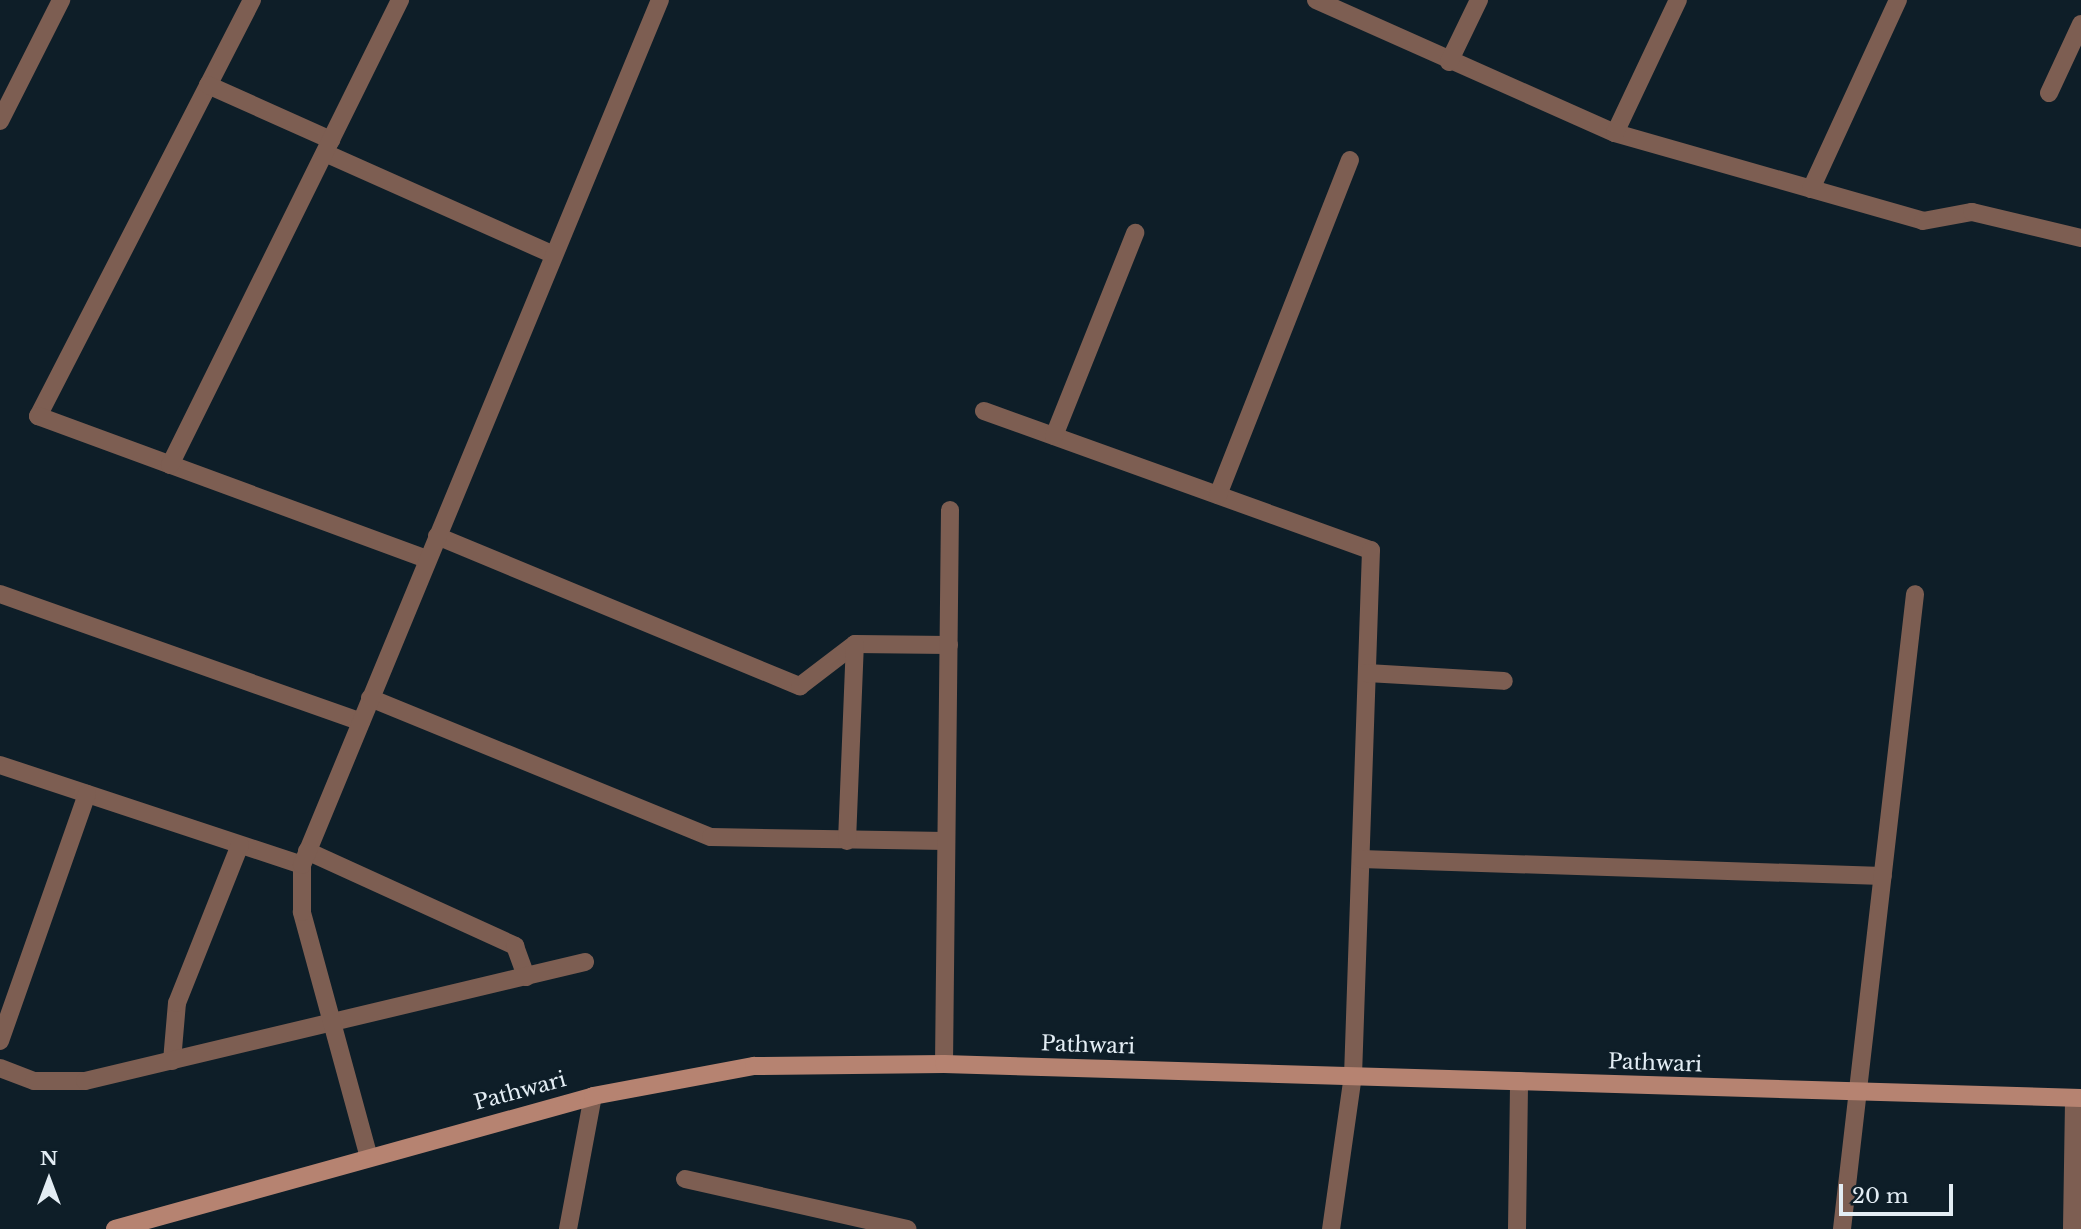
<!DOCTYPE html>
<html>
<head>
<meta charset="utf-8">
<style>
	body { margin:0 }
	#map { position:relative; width:2081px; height:1229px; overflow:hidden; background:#0e1e28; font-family:"Libre Baskerville",serif }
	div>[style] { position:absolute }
	.street>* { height:18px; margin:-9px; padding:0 9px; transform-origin:9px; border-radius:9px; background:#7d5e52 }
	.secondary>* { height:18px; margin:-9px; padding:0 9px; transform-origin:9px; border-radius:9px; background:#b68371 }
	span { translate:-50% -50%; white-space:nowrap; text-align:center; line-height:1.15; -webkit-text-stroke:5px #0e1e28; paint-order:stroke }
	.street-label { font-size:21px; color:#e3edf4 }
	.north { position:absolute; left:14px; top:1145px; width:70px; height:70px; -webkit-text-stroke:5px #0e1e28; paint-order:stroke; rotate:0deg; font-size:19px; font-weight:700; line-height:28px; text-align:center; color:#e3edf4 }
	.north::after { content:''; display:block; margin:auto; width:24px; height:32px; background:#e3edf4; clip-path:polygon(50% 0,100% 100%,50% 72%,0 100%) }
	.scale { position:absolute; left:1839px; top:1184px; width:114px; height:32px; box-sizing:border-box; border:4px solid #e3edf4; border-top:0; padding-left:9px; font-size:21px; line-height:24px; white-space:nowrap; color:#e3edf4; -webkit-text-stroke:5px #0e1e28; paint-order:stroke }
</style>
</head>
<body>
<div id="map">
	<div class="street">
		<i style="left:252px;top:0;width:468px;rotate:117.2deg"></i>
		<i style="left:38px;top:416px;width:414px;rotate:20.2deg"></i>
		<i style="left:1316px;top:0;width:327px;rotate:24deg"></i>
		<i style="left:1615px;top:133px;width:320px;rotate:15.9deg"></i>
		<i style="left:1923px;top:221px;width:50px;rotate:-10.4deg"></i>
		<i style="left:1972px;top:212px;width:112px;rotate:13.4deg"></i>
		<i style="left:1449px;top:62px;width:69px;rotate:-64.2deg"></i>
		<i style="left:208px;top:85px;width:135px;rotate:24.1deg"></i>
		<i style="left:2049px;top:93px;width:76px;rotate:-65.1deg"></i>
		<i style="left:0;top:121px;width:136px;rotate:-63.2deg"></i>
		<i style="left:1615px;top:133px;width:147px;rotate:-64.7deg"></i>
		<i style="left:325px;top:153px;width:248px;rotate:24deg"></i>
		<i style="left:1811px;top:189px;width:208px;rotate:-65.3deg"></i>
		<i style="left:984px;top:411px;width:411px;rotate:19.8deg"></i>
		<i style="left:1371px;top:550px;width:525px;rotate:91.96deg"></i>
		<i style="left:1353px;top:1075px;width:156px;rotate:98.1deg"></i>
		<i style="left:1054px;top:436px;width:219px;rotate:-68.2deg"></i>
		<i style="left:170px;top:465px;width:519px;rotate:-63.68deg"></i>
		<i style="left:1218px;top:495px;width:360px;rotate:-68.5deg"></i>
		<i style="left:437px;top:536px;width:393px;rotate:22.5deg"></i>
		<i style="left:800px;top:686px;width:69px;rotate:-37.4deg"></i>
		<i style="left:855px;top:644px;width:94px;rotate:0.6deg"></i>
		<i style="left:0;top:594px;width:383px;rotate:19.5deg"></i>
		<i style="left:1367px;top:673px;width:137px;rotate:3.3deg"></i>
		<i style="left:370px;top:698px;width:368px;rotate:22.2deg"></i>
		<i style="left:711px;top:837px;width:235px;rotate:1deg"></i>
		<i style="left:0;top:765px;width:318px;rotate:18.3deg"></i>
		<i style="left:847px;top:841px;width:197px;rotate:-87.7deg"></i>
		<i style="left:307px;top:851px;width:229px;rotate:24.5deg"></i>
		<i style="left:515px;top:946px;width:33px;rotate:70deg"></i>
		<i style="left:1361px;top:859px;width:522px;rotate:1.87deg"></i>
		<i style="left:0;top:1041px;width:262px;rotate:-70.6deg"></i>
		<i style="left:172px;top:1061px;width:58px;rotate:-85.1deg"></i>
		<i style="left:177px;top:1003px;width:170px;rotate:-68.3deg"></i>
		<i style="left:944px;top:1064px;width:554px;rotate:-89.38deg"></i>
		<i style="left:0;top:1068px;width:36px;rotate:21deg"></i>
		<i style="left:34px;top:1081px;width:51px"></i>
		<i style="left:85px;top:1081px;width:514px;rotate:-13.39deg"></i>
		<i style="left:368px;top:1154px;width:251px;rotate:-105.3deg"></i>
		<i style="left:302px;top:912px;width:47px;rotate:-90deg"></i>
		<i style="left:302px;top:865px;width:936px;rotate:-67.52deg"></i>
		<i style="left:685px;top:1179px;width:228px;rotate:12.7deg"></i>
		<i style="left:568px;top:1229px;width:135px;rotate:-79.4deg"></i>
		<i style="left:1517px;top:1229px;width:148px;rotate:-89.2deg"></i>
		<i style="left:1842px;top:1229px;width:639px;rotate:-83.44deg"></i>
		<i style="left:2072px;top:1229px;width:131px;rotate:-89.1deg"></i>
	</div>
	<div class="secondary">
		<i style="left:115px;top:1229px;width:496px;rotate:-15.5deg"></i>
		<i style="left:593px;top:1096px;width:164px;rotate:-10.6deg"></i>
		<i style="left:754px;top:1066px;width:190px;rotate:-0.6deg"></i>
		<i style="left:944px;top:1064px;width:1138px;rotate:1.71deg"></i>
	</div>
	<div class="street-label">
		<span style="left:1088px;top:1045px;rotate:2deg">Pathwari</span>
		<span style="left:1655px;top:1063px;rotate:2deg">Pathwari</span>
		<span style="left:520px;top:1091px;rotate:-15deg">Pathwari</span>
	</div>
	<div class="north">N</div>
	<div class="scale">20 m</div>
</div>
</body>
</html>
